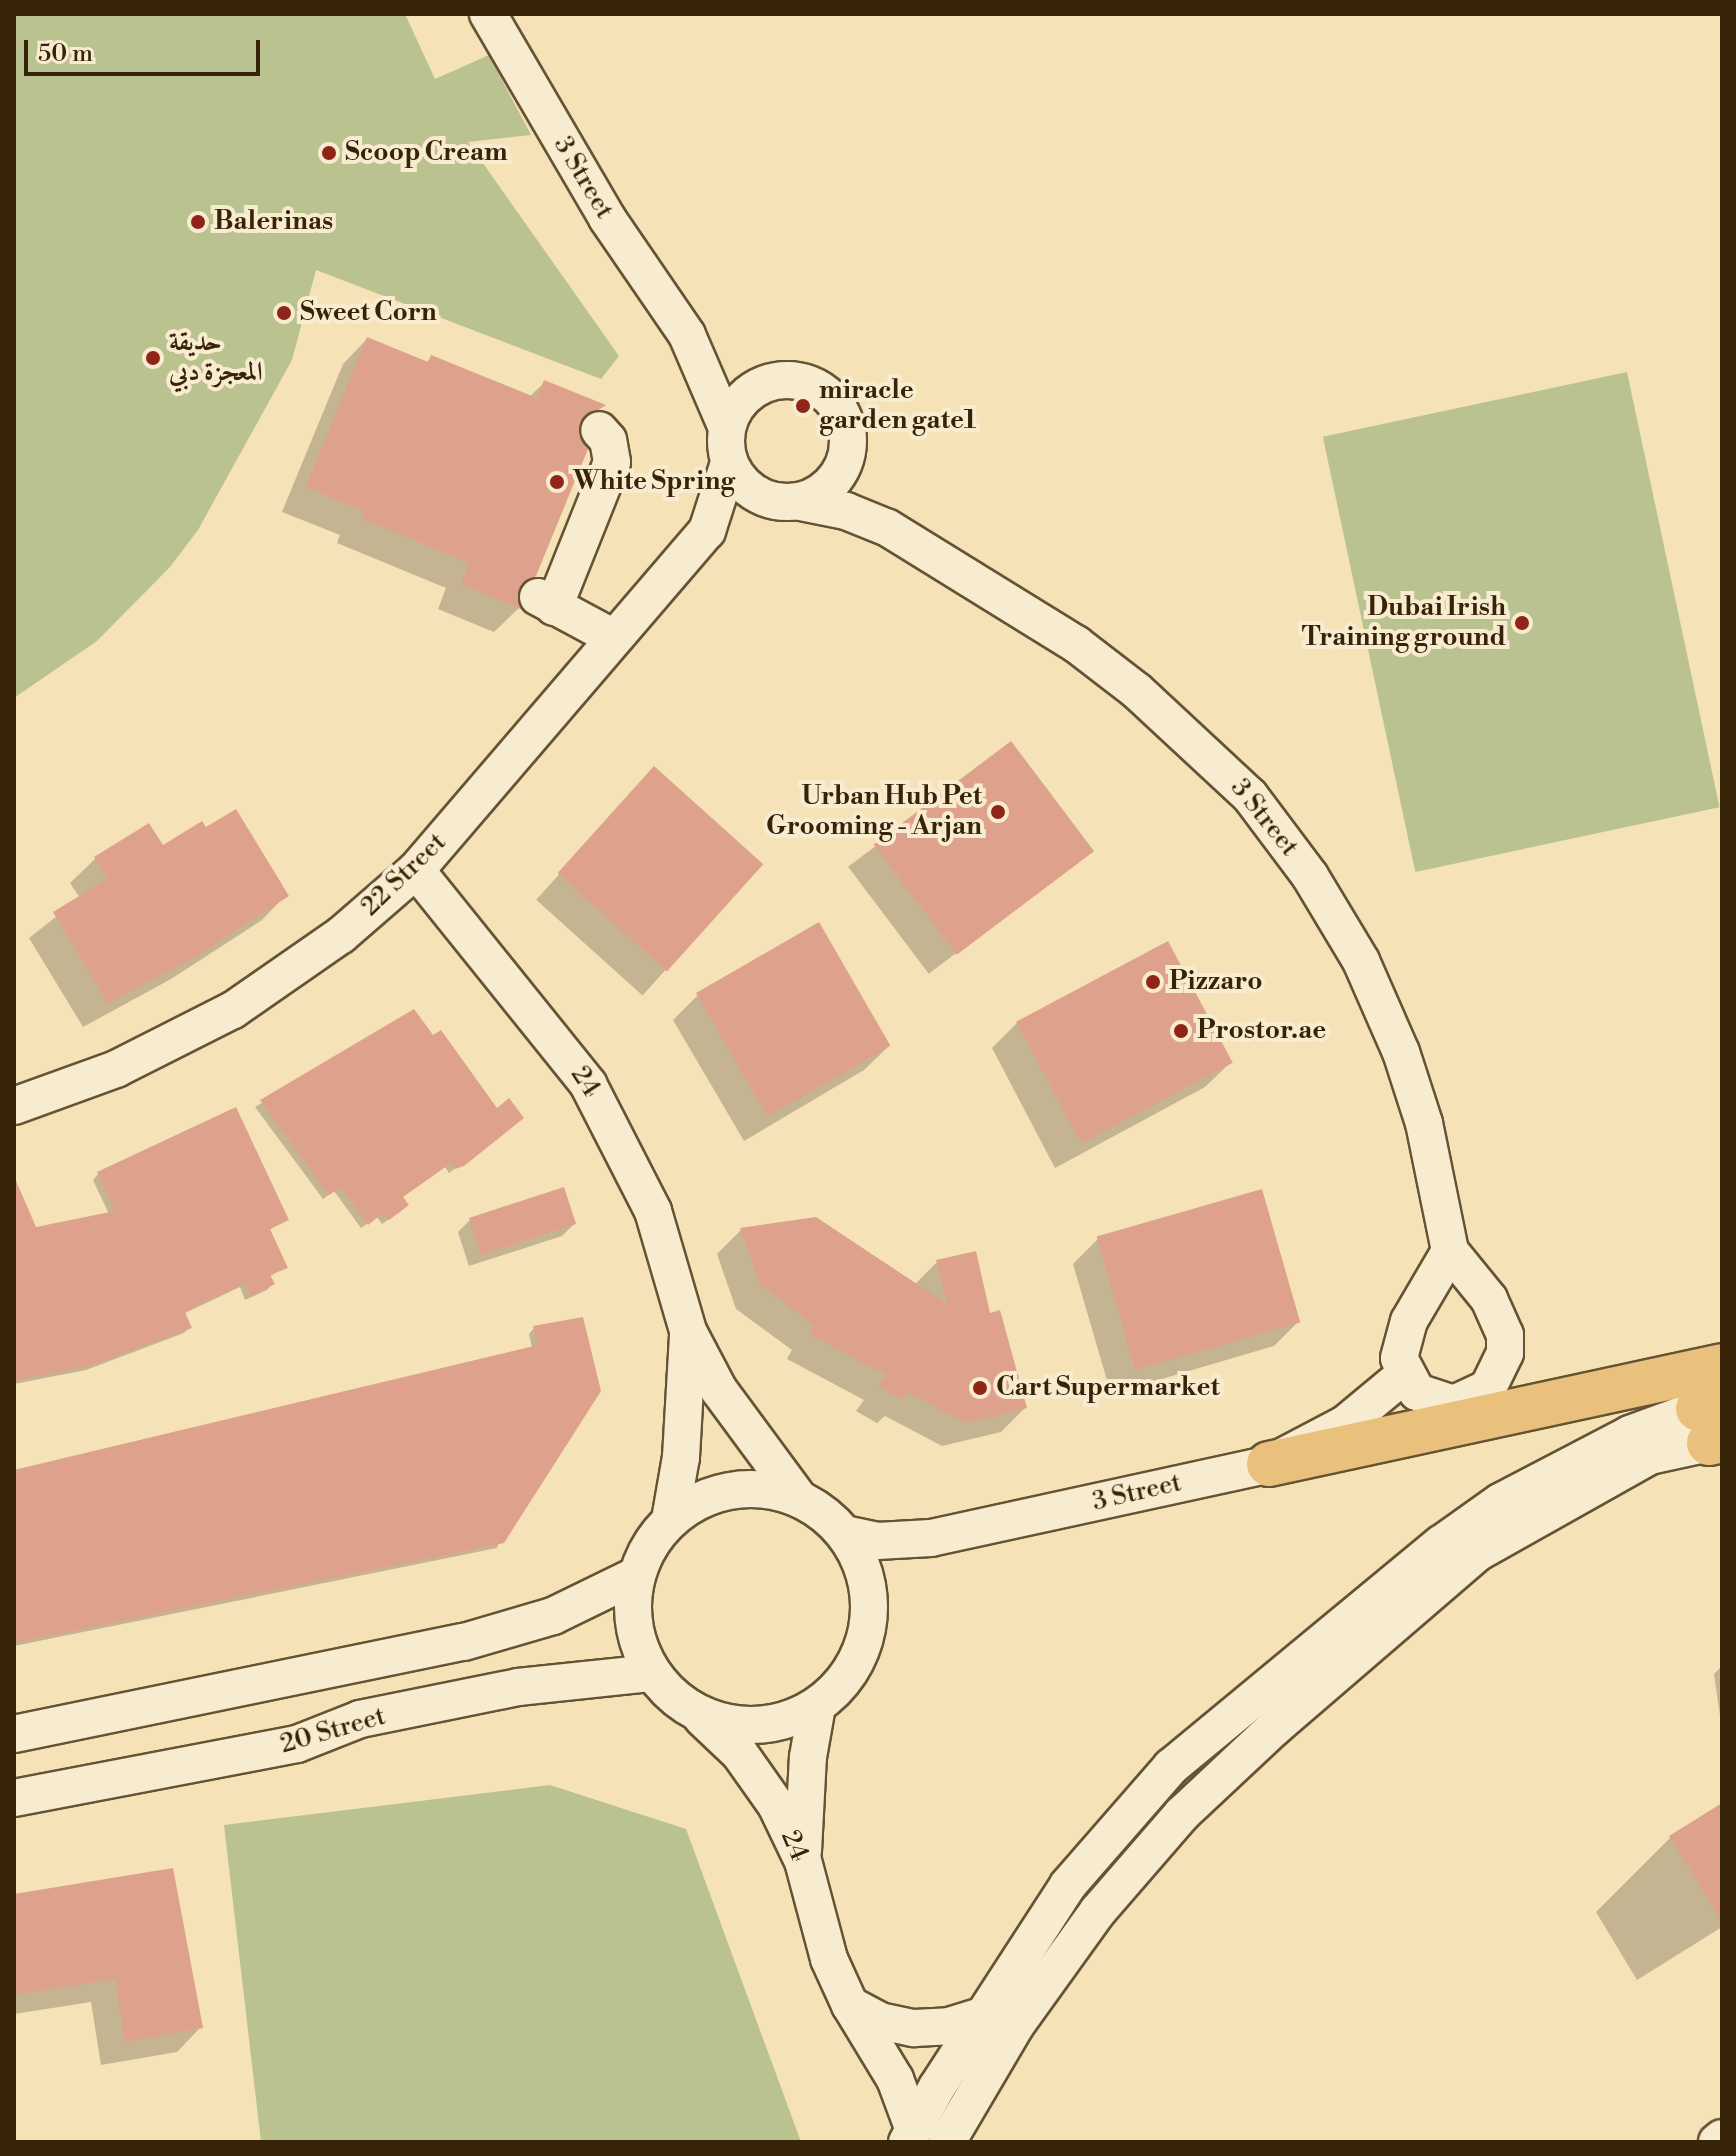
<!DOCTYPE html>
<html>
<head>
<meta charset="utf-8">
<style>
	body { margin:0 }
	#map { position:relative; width:1736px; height:2156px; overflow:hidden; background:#f5e2b7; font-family:"Libre Bodoni",Amiri,serif }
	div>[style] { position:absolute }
	.green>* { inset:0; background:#bac38f; transform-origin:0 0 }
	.shadow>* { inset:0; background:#0003; transform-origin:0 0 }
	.building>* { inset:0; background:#dea28c; transform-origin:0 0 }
	.roads { filter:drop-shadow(2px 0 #665334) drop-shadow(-2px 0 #665334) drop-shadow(0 2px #665334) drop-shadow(0 -2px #665334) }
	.minor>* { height:36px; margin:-18px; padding:0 18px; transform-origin:18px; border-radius:18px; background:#f8ecd0 }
	.minor>.ring { margin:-18px; padding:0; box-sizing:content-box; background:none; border:36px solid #f8ecd0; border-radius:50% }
	.highway>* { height:44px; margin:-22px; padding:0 22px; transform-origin:22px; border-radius:22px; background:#eac17c }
	.dots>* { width:22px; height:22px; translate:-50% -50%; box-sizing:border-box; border:4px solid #f8ecd0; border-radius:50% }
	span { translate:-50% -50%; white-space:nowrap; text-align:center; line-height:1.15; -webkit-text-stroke:8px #f8ecd0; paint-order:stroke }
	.poi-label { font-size:26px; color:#362308; font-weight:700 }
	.left { translate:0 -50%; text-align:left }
	.right { translate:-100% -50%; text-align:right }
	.street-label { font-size:26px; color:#362308 }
	.frame { position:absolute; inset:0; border:16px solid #362308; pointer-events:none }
	.scale { position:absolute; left:24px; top:40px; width:236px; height:36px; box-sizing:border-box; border:4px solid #362308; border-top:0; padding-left:10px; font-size:24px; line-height:28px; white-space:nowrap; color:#362308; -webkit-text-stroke:6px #f8ecd0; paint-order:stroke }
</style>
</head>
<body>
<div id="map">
	<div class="green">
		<i style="clip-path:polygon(14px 14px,405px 14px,435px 79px,489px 55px,531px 135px,468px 142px,619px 356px,601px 379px,316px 270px,292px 360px,198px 530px,170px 567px,97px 641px,14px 698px)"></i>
		<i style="left:1627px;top:372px;width:445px;height:311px;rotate:78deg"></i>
		<i style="clip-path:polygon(550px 1785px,686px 1829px,801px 2142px,261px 2142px,224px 1825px)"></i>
	</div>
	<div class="shadow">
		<i style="clip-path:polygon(367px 339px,426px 363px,432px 357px,529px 397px,545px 382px,602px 406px,577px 430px,534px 575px,518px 592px,519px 608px,494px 632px,438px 609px,446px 588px,337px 543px,340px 535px,282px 512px,343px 364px)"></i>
		<i style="left:1011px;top:744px;width:134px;height:204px;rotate:53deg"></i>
		<i style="left:654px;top:769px;width:143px;height:176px;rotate:42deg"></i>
		<i style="clip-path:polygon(148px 826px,162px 848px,286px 895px,262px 920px,171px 979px,83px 1027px,29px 938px,80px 898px,70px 883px,95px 859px)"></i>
		<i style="clip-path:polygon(698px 995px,889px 1046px,864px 1070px,744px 1141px,673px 1020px)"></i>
		<i style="clip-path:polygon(413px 1012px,497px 1111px,516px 1123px,449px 1173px,445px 1167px,401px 1198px,401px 1211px,382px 1224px,377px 1217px,361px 1228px,334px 1191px,323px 1199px,255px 1107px)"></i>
		<i style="clip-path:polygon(1017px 1023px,1230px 1063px,1205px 1087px,1055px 1168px,992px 1048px)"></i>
		<i style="clip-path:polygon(98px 1174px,287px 1219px,268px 1231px,285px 1267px,269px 1277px,272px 1284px,267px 1290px,245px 1300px,240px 1287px,183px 1314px,190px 1327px,184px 1333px,86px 1370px,14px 1384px,14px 1200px,35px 1229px,109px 1214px,93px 1180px)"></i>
		<i style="clip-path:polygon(470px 1220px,574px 1224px,562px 1236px,469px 1266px,458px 1232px)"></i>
		<i style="clip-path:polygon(741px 1230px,914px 1285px,937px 1262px,988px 1315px,1025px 1408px,1001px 1432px,942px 1446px,885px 1416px,877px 1423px,856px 1411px,864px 1400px,787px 1359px,792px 1350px,736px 1309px,717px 1254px)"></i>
		<i style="clip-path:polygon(1098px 1239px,1298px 1322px,1274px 1346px,1111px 1394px,1073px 1264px)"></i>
		<i style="clip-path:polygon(582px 1320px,497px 1548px,14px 1646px,14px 1472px,532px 1348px,529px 1334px,534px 1328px)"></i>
		<i style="clip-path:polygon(1722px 1666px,1722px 1730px,1714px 1674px)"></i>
		<i style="clip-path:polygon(1722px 1805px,1722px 1927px,1637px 1980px,1596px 1912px,1671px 1837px)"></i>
		<i style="clip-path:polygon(14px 1896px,201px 2027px,177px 2052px,101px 2065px,91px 2002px,14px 2014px)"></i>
	</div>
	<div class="building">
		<i style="clip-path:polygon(367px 337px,428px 362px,431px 355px,537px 398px,544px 380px,606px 405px,579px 423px,579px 435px,588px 449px,536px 576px,519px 588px,521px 609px,461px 584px,469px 563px,361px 518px,364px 511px,306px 487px)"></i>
		<i style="left:1011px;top:741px;width:138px;height:172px;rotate:53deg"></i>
		<i style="left:654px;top:766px;width:147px;height:144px;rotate:42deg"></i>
		<i style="clip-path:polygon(236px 809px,289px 896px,198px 955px,108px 1004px,53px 912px,107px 879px,94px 857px,149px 823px,163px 845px,202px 821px,206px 827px)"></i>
		<i style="left:819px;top:922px;width:143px;height:142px;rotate:60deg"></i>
		<i style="left:1168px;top:941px;width:138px;height:172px;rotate:62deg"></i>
		<i style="clip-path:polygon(414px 1009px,433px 1035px,441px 1030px,497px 1108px,509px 1098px,524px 1118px,464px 1166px,455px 1169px,451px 1163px,403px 1197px,409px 1205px,389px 1220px,383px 1213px,368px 1225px,341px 1187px,329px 1195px,260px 1100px)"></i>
		<i style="clip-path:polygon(236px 1107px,289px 1220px,270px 1229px,288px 1268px,270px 1275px,275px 1284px,251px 1296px,245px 1283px,185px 1312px,192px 1328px,93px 1365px,14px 1381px,14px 1176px,36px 1227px,115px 1211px,97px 1172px)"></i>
		<i style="left:564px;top:1187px;width:39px;height:100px;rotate:72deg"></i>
		<i style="left:1262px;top:1189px;width:139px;height:172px;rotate:74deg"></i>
		<i style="clip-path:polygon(816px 1217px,947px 1304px,936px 1260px,976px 1251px,990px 1313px,1000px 1310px,1027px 1408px,966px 1423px,908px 1392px,903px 1400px,878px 1387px,886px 1375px,809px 1334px,814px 1325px,760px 1285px,740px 1228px)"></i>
		<i style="clip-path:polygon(583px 1317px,601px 1391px,504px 1543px,14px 1643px,14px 1470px,538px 1345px,533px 1326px)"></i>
		<i style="clip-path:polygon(1722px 1803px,1722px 1921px,1669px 1836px)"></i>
		<i style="clip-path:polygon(173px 1868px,203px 2028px,125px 2042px,115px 1979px,14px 1995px,14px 1894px)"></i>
	</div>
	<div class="roads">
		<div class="minor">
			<i style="left:488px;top:14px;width:236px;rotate:59.7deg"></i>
			<i style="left:607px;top:218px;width:142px;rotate:55.6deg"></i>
			<i style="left:687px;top:335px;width:101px;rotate:66.7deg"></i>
			<i class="ring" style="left:726px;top:380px;width:86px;height:86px"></i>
			<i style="left:801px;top:502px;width:46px;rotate:11.3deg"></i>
			<i style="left:846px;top:511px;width:45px;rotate:22deg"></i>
			<i style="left:888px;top:528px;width:221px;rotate:31.7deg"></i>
			<i style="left:1076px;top:644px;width:77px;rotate:37.6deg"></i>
			<i style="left:1137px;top:691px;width:154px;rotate:42.9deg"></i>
			<i style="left:1250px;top:796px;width:100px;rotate:53.1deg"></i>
			<i style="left:1310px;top:876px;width:99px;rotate:59deg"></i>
			<i style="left:1361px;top:961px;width:99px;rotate:66.3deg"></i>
			<i style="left:1401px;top:1052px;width:75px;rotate:72.1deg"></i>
			<i style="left:1424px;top:1123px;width:131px;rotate:78.5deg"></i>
			<i style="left:538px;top:597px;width:86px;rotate:28.3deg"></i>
			<i style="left:554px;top:607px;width:156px;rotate:-68.2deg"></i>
			<i style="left:612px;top:462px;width:22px;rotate:-100deg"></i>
			<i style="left:608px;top:440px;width:13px;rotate:-132deg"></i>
			<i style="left:416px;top:870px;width:275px;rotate:51.2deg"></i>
			<i style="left:588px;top:1084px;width:143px;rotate:62.9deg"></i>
			<i style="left:653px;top:1211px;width:125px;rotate:73.7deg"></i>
			<i style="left:688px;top:1331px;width:67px;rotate:62.3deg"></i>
			<i style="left:719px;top:1390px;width:133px;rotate:53.6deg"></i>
			<i style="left:14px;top:1106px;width:109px;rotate:-19.9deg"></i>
			<i style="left:116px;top:1069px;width:131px;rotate:-26.8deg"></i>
			<i style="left:233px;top:1010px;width:131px;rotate:-34.8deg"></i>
			<i style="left:341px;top:935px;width:99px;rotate:-40.9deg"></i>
			<i style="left:416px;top:870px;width:447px;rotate:-49.4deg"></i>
			<i style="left:707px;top:531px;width:71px;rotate:-72.1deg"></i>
			<i style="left:1450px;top:1251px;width:62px;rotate:50.9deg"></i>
			<i style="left:1489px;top:1299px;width:39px;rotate:66deg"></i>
			<i style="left:1505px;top:1335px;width:18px;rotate:90deg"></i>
			<i style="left:1505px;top:1353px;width:39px;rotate:116deg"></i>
			<i style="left:1488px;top:1388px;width:38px;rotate:155deg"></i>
			<i style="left:1454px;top:1404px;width:39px;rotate:-162deg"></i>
			<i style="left:1417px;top:1392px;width:38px;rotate:-118deg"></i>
			<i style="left:1399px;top:1358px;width:38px;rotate:-75deg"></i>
			<i style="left:1409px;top:1321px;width:81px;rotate:-59.6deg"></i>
			<i class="ring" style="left:633px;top:1489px;width:200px;height:200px"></i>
			<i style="left:670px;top:1520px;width:64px;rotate:-80.1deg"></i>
			<i style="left:681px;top:1457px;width:121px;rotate:-86.7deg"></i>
			<i style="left:845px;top:1534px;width:33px;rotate:12deg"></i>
			<i style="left:877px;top:1541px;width:54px;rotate:-3.2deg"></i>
			<i style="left:931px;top:1538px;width:346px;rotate:-12.3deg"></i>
			<i style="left:1269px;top:1464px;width:86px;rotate:-27.8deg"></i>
			<i style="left:1345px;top:1424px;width:77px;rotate:-39.7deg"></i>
			<i style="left:702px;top:1718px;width:52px;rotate:43.5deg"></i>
			<i style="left:740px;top:1754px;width:62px;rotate:54.8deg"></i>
			<i style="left:776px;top:1805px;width:62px;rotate:64.3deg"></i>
			<i style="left:803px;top:1861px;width:101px;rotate:75.1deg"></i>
			<i style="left:829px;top:1959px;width:51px;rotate:65.5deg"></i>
			<i style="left:850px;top:2005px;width:87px;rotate:58.7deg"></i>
			<i style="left:895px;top:2079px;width:54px;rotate:69.6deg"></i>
			<i style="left:14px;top:1734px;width:459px;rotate:-11.6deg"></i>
			<i style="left:464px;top:1642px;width:93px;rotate:-16.3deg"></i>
			<i style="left:553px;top:1616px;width:93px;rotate:-26deg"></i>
			<i style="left:14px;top:1798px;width:288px;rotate:-10.8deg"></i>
			<i style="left:297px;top:1744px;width:68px;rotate:-21.6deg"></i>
			<i style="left:360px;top:1719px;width:161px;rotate:-11.4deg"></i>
			<i style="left:518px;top:1687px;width:135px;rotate:-6deg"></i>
			<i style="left:803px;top:1851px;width:94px;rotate:-87deg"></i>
			<i style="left:808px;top:1757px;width:52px;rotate:-80deg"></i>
			<i style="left:850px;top:2005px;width:34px;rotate:28deg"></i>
			<i style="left:880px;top:2021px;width:35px;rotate:12deg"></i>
			<i style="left:914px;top:2028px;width:35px;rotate:-3deg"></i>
			<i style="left:949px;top:2026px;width:34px;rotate:-17deg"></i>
			<i style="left:907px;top:2142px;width:63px;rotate:-61.4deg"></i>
			<i style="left:937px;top:2087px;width:241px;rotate:-57deg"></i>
			<i style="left:1068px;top:1885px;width:157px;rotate:-48.9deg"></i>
			<i style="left:1171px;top:1767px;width:350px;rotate:-39.6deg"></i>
			<i style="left:1441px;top:1544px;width:72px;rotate:-35.4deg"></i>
			<i style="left:1500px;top:1502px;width:147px;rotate:-27.6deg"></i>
			<i style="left:1630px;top:1434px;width:72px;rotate:-20.2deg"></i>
			<i style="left:947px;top:2142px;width:136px;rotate:-59.5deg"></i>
			<i style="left:1016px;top:2025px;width:140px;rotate:-54.3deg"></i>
			<i style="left:1098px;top:1911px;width:128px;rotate:-49.1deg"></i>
			<i style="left:1182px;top:1814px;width:127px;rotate:-43.1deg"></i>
			<i style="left:1275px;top:1727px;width:267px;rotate:-40.7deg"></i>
			<i style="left:1477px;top:1553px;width:198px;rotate:-29.3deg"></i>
			<i style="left:1650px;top:1456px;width:60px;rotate:-12.4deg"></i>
			<i style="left:1717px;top:2142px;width:6px;rotate:-39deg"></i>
		</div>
		<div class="highway">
			<i style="left:1698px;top:1409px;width:25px;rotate:-14deg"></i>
			<i style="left:1709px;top:1443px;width:13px;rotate:-13deg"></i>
			<i style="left:1269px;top:1464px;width:463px;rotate:-12.2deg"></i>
		</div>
	</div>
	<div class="dots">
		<i style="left:329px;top:153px;background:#8f2418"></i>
		<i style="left:198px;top:222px;background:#8f2418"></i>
		<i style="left:284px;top:313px;background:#8f2418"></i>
		<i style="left:153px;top:358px;background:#8f2418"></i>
		<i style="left:803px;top:406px;background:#8f2418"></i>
		<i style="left:557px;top:482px;background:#8f2418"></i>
		<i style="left:1522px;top:623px;background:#8f2418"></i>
		<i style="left:998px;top:812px;background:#8f2418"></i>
		<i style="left:1153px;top:982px;background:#8f2418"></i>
		<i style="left:1181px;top:1031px;background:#8f2418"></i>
		<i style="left:980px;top:1388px;background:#8f2418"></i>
	</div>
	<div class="poi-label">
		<span class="left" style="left:345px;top:153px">Scoop Cream</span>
		<span class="left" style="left:214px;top:222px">Balerinas</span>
		<span class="left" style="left:300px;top:313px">Sweet Corn</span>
		<span class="left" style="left:169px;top:358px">حديقة<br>المعجزة دبي</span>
		<span class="left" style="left:819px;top:406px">miracle<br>garden gate1</span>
		<span class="left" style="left:573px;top:482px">White Spring</span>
		<span class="right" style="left:1506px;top:623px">Dubai Irish<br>Training ground</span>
		<span class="right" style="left:982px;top:812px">Urban Hub Pet<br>Grooming - Arjan</span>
		<span class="left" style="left:1169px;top:982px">Pizzaro</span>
		<span class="left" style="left:1197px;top:1031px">Prostor.ae</span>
		<span class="left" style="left:996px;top:1388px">Cart Supermarket</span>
	</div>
	<div class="street-label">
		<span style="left:583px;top:178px;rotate:59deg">3 Street</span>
		<span style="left:1264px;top:818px;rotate:51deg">3 Street</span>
		<span style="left:404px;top:875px;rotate:-44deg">22 Street</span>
		<span style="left:585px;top:1082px;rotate:57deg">24</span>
		<span style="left:1137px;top:1493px;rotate:-13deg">3 Street</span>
		<span style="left:333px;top:1731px;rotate:-16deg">20 Street</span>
		<span style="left:794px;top:1846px;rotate:67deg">24</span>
	</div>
	<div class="frame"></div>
	<div class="scale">50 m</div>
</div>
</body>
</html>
